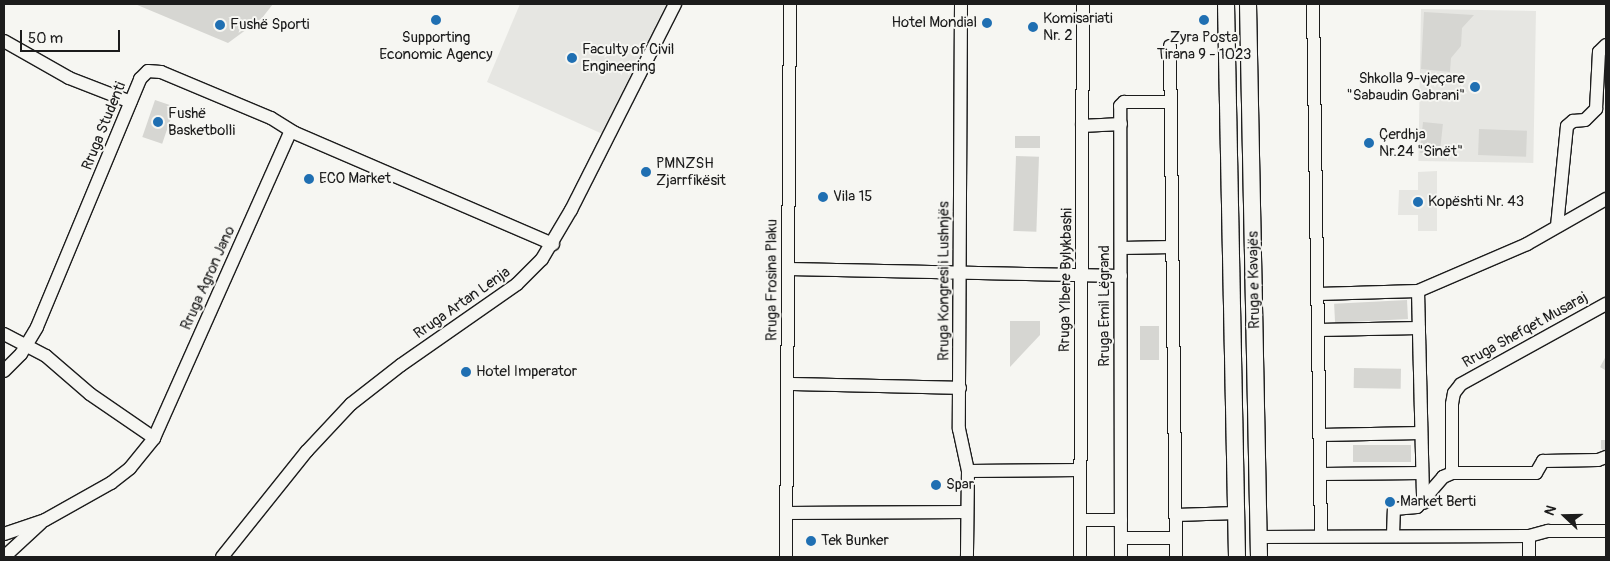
<!DOCTYPE html>
<html>
<head>
<meta charset="utf-8">
<style>
	body { margin:0 }
	#map { position:relative; width:1610px; height:561px; overflow:hidden; background:#f6f6f2; font-family:Pangolin,sans-serif }
	div>[style] { position:absolute }
	.built>* { inset:0; background:#e6e6e2; transform-origin:0 0 }
	.green>* { inset:0; background:#d6d6d2; transform-origin:0 0 }
	.roads { filter:drop-shadow(1px 0 #1c1c1c) drop-shadow(-1px 0 #1c1c1c) drop-shadow(0 1px #1c1c1c) drop-shadow(0 -1px #1c1c1c) }
	.minor>* { height:12px; margin:-6px; padding:0 6px; transform-origin:6px; border-radius:6px; background:#f6f6f2 }
	.major>* { height:16px; margin:-8px; padding:0 8px; transform-origin:8px; border-radius:8px; background:#f6f6f2 }
	.dots>* { width:14px; height:14px; translate:-50% -50%; box-sizing:border-box; border:2px solid #f6f6f2; border-radius:50% }
	span { translate:-50% -50%; white-space:nowrap; text-align:center; line-height:1.15; -webkit-text-stroke:4px #f6f6f2; paint-order:stroke }
	.poi-label { font-size:15px; color:#1c1c1c }
	.left { translate:0 -50%; text-align:left }
	.right { translate:-100% -50%; text-align:right }
	.street-label { font-size:15px; color:#1c1c1c }
	.frame { position:absolute; inset:0; border:5px solid #1c1c1c; pointer-events:none }
	.north { position:absolute; left:1540px; top:491px; width:50px; height:50px; -webkit-text-stroke:4px #f6f6f2; paint-order:stroke; rotate:291deg; font-size:14px; font-weight:700; line-height:20px; text-align:center; color:#1c1c1c }
	.north::after { content:''; display:block; margin:auto; width:18px; height:22px; background:#1c1c1c; clip-path:polygon(50% 0,100% 100%,50% 72%,0 100%) }
	.scale { position:absolute; left:20px; top:30px; width:100px; height:22px; box-sizing:border-box; border:2px solid #1c1c1c; border-top:0; padding-left:6px; font-size:15px; line-height:18px; white-space:nowrap; color:#1c1c1c; -webkit-text-stroke:4px #f6f6f2; paint-order:stroke }
</style>
</head>
<body>
<div id="map">
	<div class="built">
		<i style="clip-path:polygon(520px 4px,675px 4px,607px 136px,487px 82px)"></i>
		<i style="left:1421px;top:9px;width:115px;height:152px;rotate:1deg"></i>
		<i style="clip-path:polygon(1437px 171px,1437px 231px,1418px 231px,1418px 215px,1398px 215px,1399px 190px,1418px 190px,1418px 172px)"></i>
	</div>
	<div class="green">
		<i style="clip-path:polygon(135px 4px,273px 4px,262px 18px,228px 43px)"></i>
		<i style="clip-path:polygon(1424px 12px,1474px 15px,1462px 28px,1461px 46px,1451px 58px,1450px 72px,1421px 69px)"></i>
		<i style="left:155px;top:100px;width:21px;height:39px;rotate:19deg"></i>
		<i style="left:1423px;top:122px;width:20px;height:31px;rotate:6deg"></i>
		<i style="left:1479px;top:129px;width:48px;height:26px;rotate:2deg"></i>
		<i style="left:1015px;top:136px;width:25px;height:12px"></i>
		<i style="left:1016px;top:156px;width:23px;height:75px;rotate:2deg"></i>
		<i style="left:1407px;top:300px;width:19px;height:73px;rotate:87deg"></i>
		<i style="clip-path:polygon(1010px 321px,1040px 321px,1040px 335px,1010px 367px)"></i>
		<i style="left:1140px;top:326px;width:19px;height:34px"></i>
		<i style="clip-path:polygon(1606px 356px,1606px 451px,1605px 451px,1601px 449px,1601px 440px,1606px 440px,1605px 370px,1600px 367px)"></i>
		<i style="left:1354px;top:368px;width:47px;height:20px;rotate:1deg"></i>
		<i style="left:1411px;top:445px;width:17px;height:58px;rotate:90deg"></i>
	</div>
	<div class="roads">
		<div class="minor">
			<i style="left:961px;top:4px;width:425px;rotate:90.3deg"></i>
			<i style="left:959px;top:429px;width:43px;rotate:77.9deg"></i>
			<i style="left:968px;top:471px;width:86px;rotate:90.7deg"></i>
			<i style="left:1313px;top:4px;width:532px;rotate:89.14deg"></i>
			<i style="left:4px;top:41px;width:75px;rotate:29.6deg"></i>
			<i style="left:69px;top:78px;width:66px;rotate:21.2deg"></i>
			<i style="left:1170px;top:46px;width:511px;rotate:89.33deg"></i>
			<i style="left:1082px;top:126px;width:39px;rotate:-3deg"></i>
			<i style="left:1557px;top:226px;width:100px;rotate:-84.3deg"></i>
			<i style="left:1567px;top:126px;width:8px;rotate:-40deg"></i>
			<i style="left:1573px;top:121px;width:12px;rotate:-5deg"></i>
			<i style="left:1585px;top:120px;width:16px;rotate:-45deg"></i>
			<i style="left:1596px;top:109px;width:57px;rotate:-87deg"></i>
			<i style="left:1599px;top:52px;width:10px;rotate:-45deg"></i>
			<i style="left:1121px;top:248px;width:51px;rotate:-1.1deg"></i>
			<i style="left:789px;top:269px;width:332px;rotate:1.2deg"></i>
			<i style="left:1418px;top:291px;width:212px;rotate:88.6deg"></i>
			<i style="left:1318px;top:294px;width:100px;rotate:-1.7deg"></i>
			<i style="left:1418px;top:291px;width:119px;rotate:-23.3deg"></i>
			<i style="left:1527px;top:244px;width:91px;rotate:-29.7deg"></i>
			<i style="left:1318px;top:330px;width:101px;rotate:-1.1deg"></i>
			<i style="left:4px;top:334px;width:47px;rotate:27.6deg"></i>
			<i style="left:46px;top:356px;width:58px;rotate:40.8deg"></i>
			<i style="left:90px;top:394px;width:78px;rotate:34.5deg"></i>
			<i style="left:4px;top:371px;width:24px;rotate:-45deg"></i>
			<i style="left:21px;top:354px;width:31px;rotate:-59deg"></i>
			<i style="left:37px;top:327px;width:269px;rotate:-67.4deg"></i>
			<i style="left:140px;top:79px;width:11px;rotate:-45deg"></i>
			<i style="left:148px;top:71px;width:13px;rotate:4deg"></i>
			<i style="left:161px;top:72px;width:119px;rotate:22.7deg"></i>
			<i style="left:271px;top:118px;width:28px;rotate:32deg"></i>
			<i style="left:295px;top:133px;width:281px;rotate:23.3deg"></i>
			<i style="left:788px;top:384px;width:172px;rotate:1.3deg"></i>
			<i style="left:1320px;top:435px;width:101px;rotate:-1.1deg"></i>
			<i style="left:968px;top:471px;width:112px;rotate:-0.5deg"></i>
			<i style="left:1452px;top:473px;width:69px;rotate:-90deg"></i>
			<i style="left:1452px;top:404px;width:11px;rotate:-80deg"></i>
			<i style="left:1454px;top:393px;width:11px;rotate:-52deg"></i>
			<i style="left:1461px;top:384px;width:166px;rotate:-28.9deg"></i>
			<i style="left:1321px;top:474px;width:101px;rotate:-0.6deg"></i>
			<i style="left:786px;top:513px;width:181px;rotate:-0.3deg"></i>
			<i style="left:1176px;top:515px;width:60px;rotate:-1.9deg"></i>
			<i style="left:1080px;top:520px;width:41px"></i>
			<i style="left:4px;top:534px;width:43px;rotate:-18.9deg"></i>
			<i style="left:45px;top:520px;width:76px;rotate:-29.3deg"></i>
			<i style="left:111px;top:483px;width:24px;rotate:-38deg"></i>
			<i style="left:130px;top:468px;width:38px;rotate:-51deg"></i>
			<i style="left:154px;top:438px;width:336px;rotate:-66deg"></i>
			<i style="left:1393px;top:535px;width:26px;rotate:-88deg"></i>
			<i style="left:1394px;top:509px;width:23px;rotate:-5deg"></i>
			<i style="left:1417px;top:507px;width:40px;rotate:-49deg"></i>
			<i style="left:1443px;top:477px;width:10px;rotate:-24deg"></i>
			<i style="left:1452px;top:473px;width:84px"></i>
			<i style="left:1536px;top:473px;width:14px;rotate:-60deg"></i>
			<i style="left:1543px;top:461px;width:55px;rotate:-1deg"></i>
			<i style="left:1598px;top:460px;width:9px;rotate:-21deg"></i>
			<i style="left:1259px;top:537px;width:270px;rotate:-0.2deg"></i>
			<i style="left:1529px;top:536px;width:20px;rotate:-15deg"></i>
			<i style="left:1548px;top:531px;width:58px"></i>
			<i style="left:1121px;top:538px;width:55px"></i>
			<i style="left:4px;top:557px;width:50px;rotate:-42.6deg"></i>
			<i style="left:222px;top:557px;width:136px;rotate:-51.3deg"></i>
			<i style="left:307px;top:451px;width:64px;rotate:-46.9deg"></i>
			<i style="left:351px;top:404px;width:63px;rotate:-38deg"></i>
			<i style="left:401px;top:365px;width:141px;rotate:-34.9deg"></i>
			<i style="left:517px;top:284px;width:35px;rotate:-45deg"></i>
			<i style="left:542px;top:259px;width:57px;rotate:-59.4deg"></i>
			<i style="left:571px;top:210px;width:231px;rotate:-63.2deg"></i>
			<i style="left:786px;top:557px;width:553px;rotate:-89.59deg"></i>
			<i style="left:1080px;top:557px;width:553px;rotate:-89.69deg"></i>
			<i style="left:1121px;top:557px;width:451px;rotate:-90.1deg"></i>
			<i style="left:1120px;top:106px;width:6px;rotate:-45deg"></i>
			<i style="left:1124px;top:102px;width:46px"></i>
			<i style="left:1529px;top:557px;width:21px;rotate:-90deg"></i>
		</div>
		<div class="major">
			<i style="left:1226px;top:4px;width:553px;rotate:88.86deg"></i>
			<i style="left:1248px;top:4px;width:553px;rotate:88.86deg"></i>
		</div>
	</div>
	<div class="dots">
		<i style="left:436px;top:20px;background:#1f6fb2"></i>
		<i style="left:1204px;top:20px;background:#1f6fb2"></i>
		<i style="left:987px;top:23px;background:#1f6fb2"></i>
		<i style="left:220px;top:25px;background:#1f6fb2"></i>
		<i style="left:1033px;top:27px;background:#1f6fb2"></i>
		<i style="left:572px;top:58px;background:#1f6fb2"></i>
		<i style="left:1475px;top:87px;background:#1f6fb2"></i>
		<i style="left:158px;top:122px;background:#1f6fb2"></i>
		<i style="left:1369px;top:143px;background:#1f6fb2"></i>
		<i style="left:646px;top:172px;background:#1f6fb2"></i>
		<i style="left:309px;top:179px;background:#1f6fb2"></i>
		<i style="left:823px;top:197px;background:#1f6fb2"></i>
		<i style="left:1418px;top:202px;background:#1f6fb2"></i>
		<i style="left:466px;top:372px;background:#1f6fb2"></i>
		<i style="left:936px;top:485px;background:#1f6fb2"></i>
		<i style="left:1390px;top:502px;background:#1f6fb2"></i>
		<i style="left:811px;top:541px;background:#1f6fb2"></i>
	</div>
	<div class="poi-label">
		<span class="left" style="left:1043px;top:27px">Komisariati<br>Nr. 2</span>
		<span class="right" style="left:977px;top:23px">Hotel Mondial</span>
		<span class="left" style="left:230px;top:25px">Fushë Sporti</span>
		<span style="left:436px;top:46px">Supporting<br>Economic Agency</span>
		<span style="left:1204px;top:46px">Zyra Posta<br>Tirana 9 - 1023</span>
		<span class="left" style="left:582px;top:58px">Faculty of Civil<br>Engineering</span>
		<span class="right" style="left:1465px;top:87px">Shkolla 9-vjeçare<br>"Sabaudin Gabrani"</span>
		<span class="left" style="left:168px;top:122px">Fushë<br>Basketbolli</span>
		<span class="left" style="left:1379px;top:143px">Çerdhja<br>Nr.24 "Sinët"</span>
		<span class="left" style="left:656px;top:172px">PMNZSH<br>Zjarrfikësit</span>
		<span class="left" style="left:319px;top:179px">ECO Market</span>
		<span class="left" style="left:833px;top:197px">Vila 15</span>
		<span class="left" style="left:1428px;top:202px">Kopështi Nr. 43</span>
		<span class="left" style="left:476px;top:372px">Hotel Imperator</span>
		<span class="left" style="left:946px;top:485px">Spar</span>
		<span class="left" style="left:1400px;top:502px">Market Berti</span>
		<span class="left" style="left:821px;top:541px">Tek Bunker</span>
	</div>
	<div class="street-label">
		<span style="left:104px;top:126px;rotate:-68deg">Rruga Studenti</span>
		<span style="left:208px;top:278px;rotate:-66deg">Rruga Agron Jano</span>
		<span style="left:772px;top:280px;rotate:-90deg">Rruga Frosina Plaku</span>
		<span style="left:1066px;top:280px;rotate:-89deg">Rruga Ylbere Bylykbashi</span>
		<span style="left:1254px;top:280px;rotate:-91deg">Rruga e Kavajës</span>
		<span style="left:944px;top:281px;rotate:-90deg">Rruga Kongresi i Lushnjës</span>
		<span style="left:462px;top:303px;rotate:-35deg">Rruga Artan Lenja</span>
		<span style="left:1105px;top:306px;rotate:-90deg">Rruga Emil Lëgrand</span>
		<span style="left:1525px;top:330px;rotate:-29deg">Rruga Shefqet Musaraj</span>
	</div>
	<div class="frame"></div>
	<div class="north">N</div>
	<div class="scale">50 m</div>
</div>
</body>
</html>
